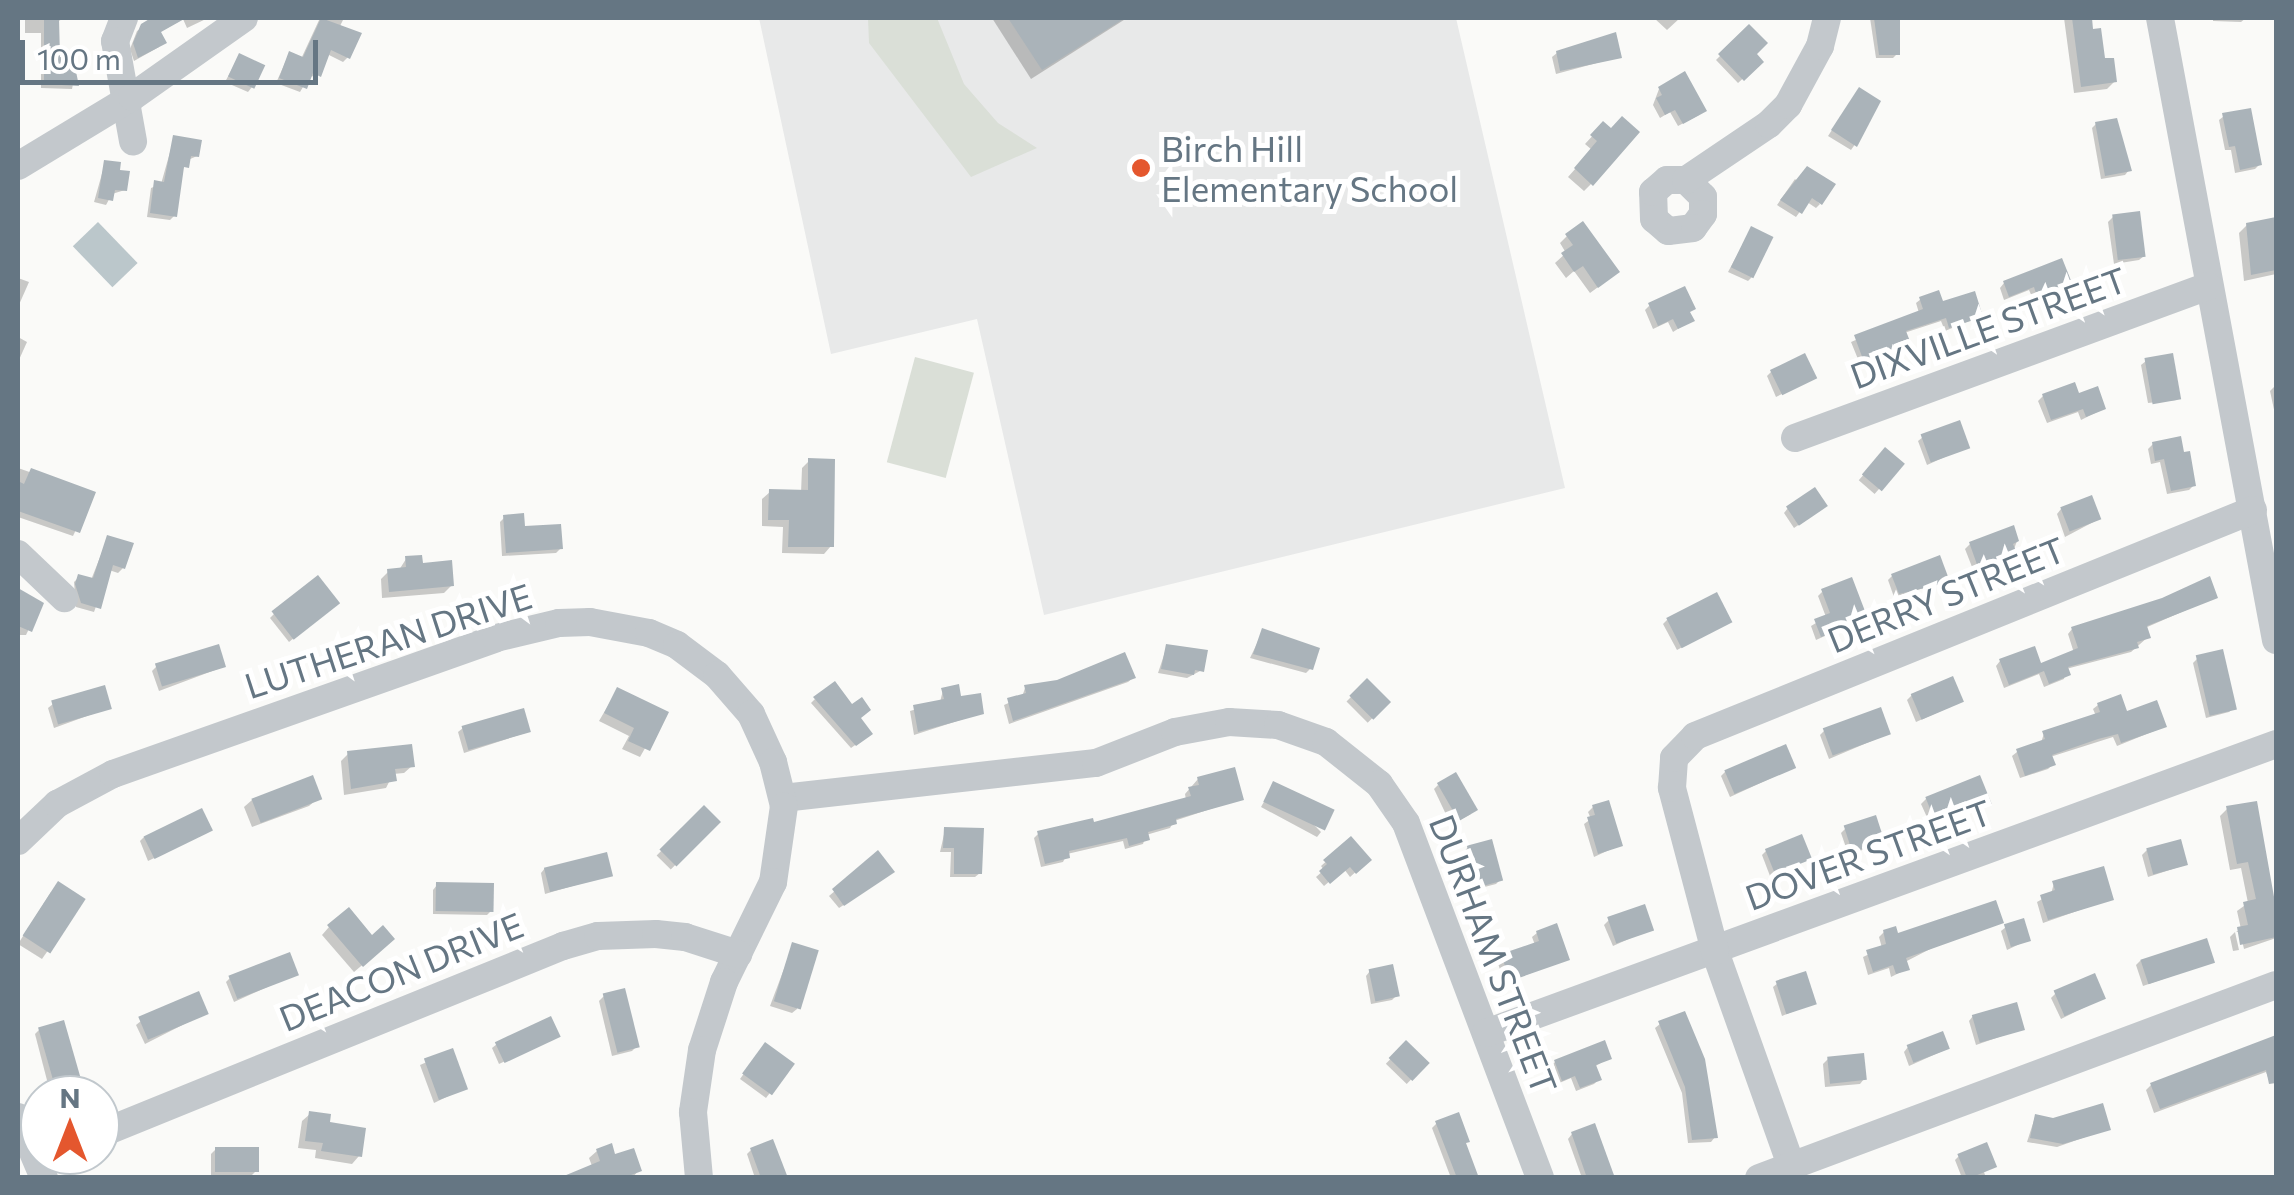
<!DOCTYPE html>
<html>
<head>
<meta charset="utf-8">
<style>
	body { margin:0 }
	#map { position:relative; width:2294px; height:1195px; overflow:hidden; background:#fafaf8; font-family:Commissioner,sans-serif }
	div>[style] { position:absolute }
	.built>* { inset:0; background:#e8e9e9 }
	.green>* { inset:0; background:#dadfd7; transform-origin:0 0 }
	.water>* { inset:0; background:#bbc7cb; transform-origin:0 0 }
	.shadow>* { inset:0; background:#0003; transform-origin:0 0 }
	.building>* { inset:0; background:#aab3b9; transform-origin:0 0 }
	.minor>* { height:28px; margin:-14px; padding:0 14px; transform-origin:14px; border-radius:14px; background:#c3c8cc }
	.dots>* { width:28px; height:28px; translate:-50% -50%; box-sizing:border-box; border:5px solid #fff; border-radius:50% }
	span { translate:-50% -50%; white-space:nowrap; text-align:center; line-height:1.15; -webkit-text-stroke:10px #fff; paint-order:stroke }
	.poi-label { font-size:35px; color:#657683 }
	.left { translate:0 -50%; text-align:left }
	.street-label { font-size:35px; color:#657683 }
	.frame { position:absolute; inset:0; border:20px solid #657683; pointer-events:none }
	.north { position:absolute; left:20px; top:1075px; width:100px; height:100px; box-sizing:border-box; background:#fff; border:2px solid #c1c8cd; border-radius:50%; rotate:0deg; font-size:28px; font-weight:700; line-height:40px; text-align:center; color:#657683 }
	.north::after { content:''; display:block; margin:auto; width:35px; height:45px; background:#e4572e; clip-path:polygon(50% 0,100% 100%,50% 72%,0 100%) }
	.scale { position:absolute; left:20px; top:40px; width:298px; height:45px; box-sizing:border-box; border:5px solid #657683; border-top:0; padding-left:12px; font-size:30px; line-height:35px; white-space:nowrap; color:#657683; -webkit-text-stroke:8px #fff; paint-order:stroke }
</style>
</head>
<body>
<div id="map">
	<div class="built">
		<i style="clip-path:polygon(759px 18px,1456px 18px,1565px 488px,1044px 615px,977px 319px,831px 354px)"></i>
	</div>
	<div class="green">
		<i style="clip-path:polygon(868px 18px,937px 18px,964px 84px,998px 123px,1037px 148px,971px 177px,869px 43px)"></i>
		<i style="left:915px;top:357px;width:61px;height:109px;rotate:15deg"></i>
	</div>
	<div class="water">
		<i style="left:98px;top:222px;width:57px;height:35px;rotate:46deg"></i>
	</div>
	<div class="shadow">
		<i style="clip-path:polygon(25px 18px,64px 18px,57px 22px,57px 59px,76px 70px,72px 89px,41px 88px,41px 33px,25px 33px)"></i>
		<i style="clip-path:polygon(156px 18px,208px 18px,187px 28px,183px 19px,158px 33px,159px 47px,134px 61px,130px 49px,137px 31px)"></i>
		<i style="clip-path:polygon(320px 18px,344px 18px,340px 26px,348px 57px,343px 62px,327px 54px,319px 75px,309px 77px,300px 92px,276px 83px,289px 54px,301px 59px)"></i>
		<i style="clip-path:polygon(992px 18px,1127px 18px,1031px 79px)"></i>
		<i style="clip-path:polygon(1654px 18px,1680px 18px,1667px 30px)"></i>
		<i style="clip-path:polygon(1870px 18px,1897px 18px,1897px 54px,1893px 58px,1876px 58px)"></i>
		<i style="clip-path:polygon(2064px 18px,2089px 18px,2103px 61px,2115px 81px,2107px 89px,2074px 93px)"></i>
		<i style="clip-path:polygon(2213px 18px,2246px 18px,2241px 22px,2213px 21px)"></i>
		<i style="clip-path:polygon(1749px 27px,1753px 54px,1761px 62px,1738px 83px,1716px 60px)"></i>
		<i style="clip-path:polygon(1557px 53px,1619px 57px,1556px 74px,1552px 57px)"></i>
		<i style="clip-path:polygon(239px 56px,252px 87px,248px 92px,225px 82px)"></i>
		<i style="clip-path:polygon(1659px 89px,1699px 115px,1678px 126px,1670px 112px,1660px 118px,1653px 105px)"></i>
		<i style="clip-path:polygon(1855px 95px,1865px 130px,1851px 150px,1828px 136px)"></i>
		<i style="clip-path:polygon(2224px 116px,2259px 165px,2255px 169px,2235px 173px,2231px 150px,2225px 150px,2219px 120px)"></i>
		<i style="clip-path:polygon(2096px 124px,2129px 170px,2125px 175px,2101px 179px,2092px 128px)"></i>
		<i style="clip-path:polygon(1611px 131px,1591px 184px,1584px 191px,1568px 177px,1592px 150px,1585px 144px,1596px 132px)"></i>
		<i style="clip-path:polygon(174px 138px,197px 156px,188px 160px,181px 172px,175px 215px,170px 220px,147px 217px,151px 188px,161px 184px)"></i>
		<i style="clip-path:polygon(105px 163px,125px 190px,112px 194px,106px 205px,94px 202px)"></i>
		<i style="clip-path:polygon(1795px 179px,1820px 204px,1816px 208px,1807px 202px,1796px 217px,1777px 205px)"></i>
		<i style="clip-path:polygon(2113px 217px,2144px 256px,2139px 260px,2114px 264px,2108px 222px)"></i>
		<i style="clip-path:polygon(2276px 220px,2276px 274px,2244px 281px,2239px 233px,2247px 225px)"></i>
		<i style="clip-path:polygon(1751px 229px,1752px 277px,1748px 281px,1728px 272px)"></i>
		<i style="clip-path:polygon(1567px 236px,1609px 279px,1590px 293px,1574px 271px,1566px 278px,1555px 263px,1566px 253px,1560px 243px)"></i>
		<i style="clip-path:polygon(18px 278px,29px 282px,18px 307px)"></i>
		<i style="clip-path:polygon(2069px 282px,2033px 299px,2029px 290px,2004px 300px,2000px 288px,2004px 283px)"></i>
		<i style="clip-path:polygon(1921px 299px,1981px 316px,1945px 331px,1941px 321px,1904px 333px,1908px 344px,1903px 348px,1860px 364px,1851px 342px,1919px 313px,1916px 303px)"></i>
		<i style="clip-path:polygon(1649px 306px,1692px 320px,1673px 332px,1668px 322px,1653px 329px,1645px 310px)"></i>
		<i style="clip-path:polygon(18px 337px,27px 342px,18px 362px)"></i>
		<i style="clip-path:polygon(2146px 361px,2178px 398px,2177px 400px,2148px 403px,2141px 365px)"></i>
		<i style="clip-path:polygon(1771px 372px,1814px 377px,1776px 397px,1767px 376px)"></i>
		<i style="clip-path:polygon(2276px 385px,2276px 419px,2270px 391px)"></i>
		<i style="clip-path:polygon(2043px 396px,2078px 396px,2103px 409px,2081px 420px,2078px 412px,2047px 423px,2038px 401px)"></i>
		<i style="clip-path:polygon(1923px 437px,1967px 447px,1927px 465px,1918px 441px)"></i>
		<i style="clip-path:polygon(2153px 444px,2194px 485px,2189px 490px,2167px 494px,2160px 462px,2151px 464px,2148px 449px)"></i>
		<i style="left:1885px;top:450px;width:21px;height:40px;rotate:41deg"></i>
		<i style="clip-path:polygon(809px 461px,831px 546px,824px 554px,782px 553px,783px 527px,762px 526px,762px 499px,770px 492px,801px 493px,802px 468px)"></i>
		<i style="clip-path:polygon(18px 468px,93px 494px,73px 536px,18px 517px)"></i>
		<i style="clip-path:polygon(1788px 508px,1820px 510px,1794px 528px,1784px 513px)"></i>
		<i style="clip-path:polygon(2061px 509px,2099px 519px,2065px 537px,2057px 514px)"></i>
		<i style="clip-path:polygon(504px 518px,523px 529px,561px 548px,556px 553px,502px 556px,500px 522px)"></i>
		<i style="clip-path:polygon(108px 537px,123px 568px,118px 573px,109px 570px,94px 612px,76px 607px,74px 582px,79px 577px,91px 580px)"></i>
		<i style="clip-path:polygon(2017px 541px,2010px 560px,1974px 572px,1965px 549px,1970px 544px)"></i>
		<i style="clip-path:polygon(406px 559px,420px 565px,452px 585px,444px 593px,382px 598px,381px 579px,388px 572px,399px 570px)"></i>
		<i style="clip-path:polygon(1892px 576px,1947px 581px,1894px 597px,1888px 580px)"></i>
		<i style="clip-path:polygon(18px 591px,41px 604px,26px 635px,18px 635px)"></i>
		<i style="clip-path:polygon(1822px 592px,1865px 618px,1816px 640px,1811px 626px,1826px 617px,1818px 596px)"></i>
		<i style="clip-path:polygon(2216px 597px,2145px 628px,2148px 637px,2131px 652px,2066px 669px,2064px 679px,2044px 687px,2039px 674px,2004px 688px,1996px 666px,2000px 661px,2040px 666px,2074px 653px,2068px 634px,2072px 629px)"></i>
		<i style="clip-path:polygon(332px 607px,289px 642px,270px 618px,274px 614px)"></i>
		<i style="clip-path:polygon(1668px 619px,1729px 622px,1677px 650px,1663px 624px)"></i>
		<i style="clip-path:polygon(1263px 631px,1311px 668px,1306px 673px,1250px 658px)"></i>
		<i style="clip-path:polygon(1167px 646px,1202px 670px,1187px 678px,1158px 673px)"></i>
		<i style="clip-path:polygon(2198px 658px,2234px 708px,2229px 712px,2206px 718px,2193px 663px)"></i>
		<i style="clip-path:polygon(157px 666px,223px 667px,159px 691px,152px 671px)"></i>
		<i style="clip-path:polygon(1133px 678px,1128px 682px,1009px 724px,1004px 705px,1022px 697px,1025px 688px)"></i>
		<i style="left:1367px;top:681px;width:30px;height:29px;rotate:45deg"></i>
		<i style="clip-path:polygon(617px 690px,665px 713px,640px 757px,622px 749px,629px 736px,599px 721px)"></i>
		<i style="clip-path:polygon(943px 690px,982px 713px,914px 735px,910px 711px,940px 702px)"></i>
		<i style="clip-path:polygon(1912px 695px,1961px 702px,1916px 722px,1907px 700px)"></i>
		<i style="clip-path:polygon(815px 699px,865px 738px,851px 748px,811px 703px)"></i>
		<i style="clip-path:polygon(53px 704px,109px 708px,54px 728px,48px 708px)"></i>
		<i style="clip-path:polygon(2098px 705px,2164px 727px,2117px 746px,2113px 737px,2050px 757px,2053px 764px,2048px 769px,2020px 778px,2012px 756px,2017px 752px,2041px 743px,2044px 733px,2096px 716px,2093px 709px)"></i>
		<i style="clip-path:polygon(463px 728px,528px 732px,464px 753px,458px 732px)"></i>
		<i style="clip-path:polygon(1824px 731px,1888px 734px,1829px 759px,1820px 735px)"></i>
		<i style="clip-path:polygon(348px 754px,412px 766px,404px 773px,393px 774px,386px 788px,344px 795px,341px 761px)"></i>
		<i style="clip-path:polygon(1793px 768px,1730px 797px,1721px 776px,1726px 771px)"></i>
		<i style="clip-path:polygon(1198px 779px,1241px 799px,1174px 821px,1170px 828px,1146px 835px,1143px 844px,1125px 849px,1123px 841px,1067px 854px,1063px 862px,1041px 867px,1034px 838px,1039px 833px,1092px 826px,1186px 800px,1185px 794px)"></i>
		<i style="clip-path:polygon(1274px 784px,1321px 832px,1317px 837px,1261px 807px)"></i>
		<i style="clip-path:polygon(1438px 785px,1471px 814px,1451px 825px,1434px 789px)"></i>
		<i style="clip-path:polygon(317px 799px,309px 806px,252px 827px,244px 807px,252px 800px)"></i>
		<i style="clip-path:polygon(1926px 799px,1989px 804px,1931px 826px,1921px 804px)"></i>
		<i style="clip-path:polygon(2255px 804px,2276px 938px,2244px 949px,2240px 932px,2236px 932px,2241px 929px,2237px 911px,2248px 903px,2241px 868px,2230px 870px,2220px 816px,2227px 809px)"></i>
		<i style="clip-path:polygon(1593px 807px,1620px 845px,1594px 857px,1584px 824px,1591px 819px,1588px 812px)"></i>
		<i style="left:704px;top:808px;width:20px;height:67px;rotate:45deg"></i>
		<i style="clip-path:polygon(1845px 829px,1882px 841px,1849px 856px,1841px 833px)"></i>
		<i style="clip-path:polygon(945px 830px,980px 873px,975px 877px,950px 877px,951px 852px,940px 852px)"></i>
		<i style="clip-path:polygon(210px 831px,148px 861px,140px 841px,144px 837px)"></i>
		<i style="clip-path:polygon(1351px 839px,1369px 860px,1350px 877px,1344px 869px,1324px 886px,1316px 877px,1324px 870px,1321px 866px)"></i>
		<i style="clip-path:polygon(1468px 847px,1500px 880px,1496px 884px,1473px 890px,1464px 852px)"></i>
		<i style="clip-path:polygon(1767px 850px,1809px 859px,1770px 876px,1762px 855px)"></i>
		<i style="clip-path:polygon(2147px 850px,2185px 865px,2148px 877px,2142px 855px)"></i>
		<i style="clip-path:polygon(878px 854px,888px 876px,839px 908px,829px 896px)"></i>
		<i style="clip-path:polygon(545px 868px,610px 875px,545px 894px,541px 873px)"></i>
		<i style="clip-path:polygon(2054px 883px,2111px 899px,2043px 923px,2037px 902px,2051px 894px)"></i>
		<i style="clip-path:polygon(437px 885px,492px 910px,487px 915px,433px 914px,433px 890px)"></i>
		<i style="clip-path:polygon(51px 892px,83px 900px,42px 959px,18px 944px)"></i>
		<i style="clip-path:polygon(1609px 920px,1651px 929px,1613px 946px,1604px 925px)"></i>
		<i style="clip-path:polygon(2001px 923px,1934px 947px,1905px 962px,1907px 969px,1891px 977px,1889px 968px,1868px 975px,1863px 957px,1882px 948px,1879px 937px,1884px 932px,1897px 936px)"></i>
		<i style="clip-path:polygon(329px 927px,372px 938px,385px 946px,354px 972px,322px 935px)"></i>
		<i style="clip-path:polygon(2006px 927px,2028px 940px,2007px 950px,2001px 931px)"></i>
		<i style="clip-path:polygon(2235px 932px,2239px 950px,2233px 951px,2230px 937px)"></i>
		<i style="clip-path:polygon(1537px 933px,1567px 959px,1505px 983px,1497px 961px,1535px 945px,1532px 937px)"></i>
		<i style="clip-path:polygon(793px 945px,797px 1009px,792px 1013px,770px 1006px)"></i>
		<i style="clip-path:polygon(2141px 960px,2212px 962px,2143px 986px,2136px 965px)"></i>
		<i style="clip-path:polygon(1370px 971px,1397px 995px,1392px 1000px,1371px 1004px,1366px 976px)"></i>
		<i style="clip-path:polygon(296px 974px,234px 1002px,226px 982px,230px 978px)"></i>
		<i style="clip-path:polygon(1778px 983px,1814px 1003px,1782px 1016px,1773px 987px)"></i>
		<i style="clip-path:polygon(2056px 993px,2103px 998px,2061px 1019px,2051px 998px)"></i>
		<i style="clip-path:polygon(604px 996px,637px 1046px,632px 1051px,612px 1056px,599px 1001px)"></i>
		<i style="clip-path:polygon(206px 1013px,145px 1044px,136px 1025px,141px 1021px)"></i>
		<i style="clip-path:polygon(1973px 1016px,2022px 1029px,1976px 1045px,1969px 1021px)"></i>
		<i style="clip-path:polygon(1660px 1024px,1715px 1137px,1711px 1142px,1688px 1143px,1682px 1093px,1655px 1028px)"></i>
		<i style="clip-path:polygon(39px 1030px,77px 1077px,72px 1081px,49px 1088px,35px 1034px)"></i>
		<i style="clip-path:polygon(556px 1037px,499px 1064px,492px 1048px,497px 1044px)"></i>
		<i style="clip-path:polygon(2276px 1041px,2276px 1077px,2269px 1080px,2266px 1072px,2154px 1113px,2146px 1090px,2151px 1085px)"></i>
		<i style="left:1406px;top:1043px;width:29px;height:29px;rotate:44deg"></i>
		<i style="clip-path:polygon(1908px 1047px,1947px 1049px,1909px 1066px,1904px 1052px)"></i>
		<i style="clip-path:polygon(761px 1050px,792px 1064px,766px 1098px,740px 1079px)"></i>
		<i style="clip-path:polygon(452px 1051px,465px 1088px,434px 1103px,420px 1065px)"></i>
		<i style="clip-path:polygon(1609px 1058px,1594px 1067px,1599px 1079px,1594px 1084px,1576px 1091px,1571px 1078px,1557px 1084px,1551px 1066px,1555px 1062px)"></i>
		<i style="clip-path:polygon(1828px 1059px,1864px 1079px,1860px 1084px,1825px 1087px,1823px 1064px)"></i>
		<i style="clip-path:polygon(310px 1114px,359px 1156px,352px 1164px,315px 1158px,316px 1150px,298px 1148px,302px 1121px)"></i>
		<i style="clip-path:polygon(2035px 1117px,2108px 1129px,2057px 1147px,2027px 1142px)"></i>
		<i style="clip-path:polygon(1437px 1123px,1473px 1178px,1451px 1178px,1432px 1128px)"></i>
		<i style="clip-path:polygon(1572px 1134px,1610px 1178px,1582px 1178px,1568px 1139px)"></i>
		<i style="clip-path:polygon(216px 1149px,256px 1171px,252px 1175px,211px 1175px,211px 1154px)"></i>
		<i style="clip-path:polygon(751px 1150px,785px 1178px,755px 1178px,747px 1154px)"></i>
		<i style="clip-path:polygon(597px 1151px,614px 1157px,639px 1170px,632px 1178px,565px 1178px,592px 1166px,589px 1158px)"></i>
		<i style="clip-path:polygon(1959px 1156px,1994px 1166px,1984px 1172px,1986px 1178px,1962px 1178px,1955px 1160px)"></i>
	</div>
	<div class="building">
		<i style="clip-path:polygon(44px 18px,59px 18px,60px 57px,73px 57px,79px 86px,44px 84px)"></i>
		<i style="clip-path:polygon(151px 18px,186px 18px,161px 32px,167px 43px,138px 58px,133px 43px,141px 24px)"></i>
		<i style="clip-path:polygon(321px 18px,362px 33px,350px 59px,331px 50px,321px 77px,313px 73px,307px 89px,279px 78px,289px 51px,303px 57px)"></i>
		<i style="clip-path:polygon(1008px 18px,1125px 18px,1042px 70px)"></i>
		<i style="clip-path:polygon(1874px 18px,1900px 18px,1900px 55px,1879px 55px)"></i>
		<i style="clip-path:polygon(2072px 18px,2092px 18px,2093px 29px,2101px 28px,2105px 58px,2114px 58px,2117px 82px,2081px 87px)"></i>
		<i style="clip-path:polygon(1749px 24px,1768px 43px,1757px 54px,1764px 62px,1744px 81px,1718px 54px)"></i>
		<i style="clip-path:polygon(1616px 32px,1622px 58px,1560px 71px,1556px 51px)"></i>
		<i style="left:239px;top:53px;width:29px;height:26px;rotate:25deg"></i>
		<i style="clip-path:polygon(1685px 71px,1707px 111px,1683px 124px,1675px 110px,1665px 115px,1656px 98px,1662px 95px,1658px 87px)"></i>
		<i style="clip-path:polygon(1859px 87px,1881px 101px,1857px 147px,1831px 130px)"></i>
		<i style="clip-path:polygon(2251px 108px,2262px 165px,2240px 170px,2235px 146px,2229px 147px,2222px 113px)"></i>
		<i style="clip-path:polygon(1622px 116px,1640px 132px,1593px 186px,1574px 168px,1597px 141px,1590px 135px,1603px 121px,1611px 128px)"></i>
		<i style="clip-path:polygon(2117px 118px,2132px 171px,2105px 176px,2095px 122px)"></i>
		<i style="clip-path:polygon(173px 135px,202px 140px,199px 157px,191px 156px,189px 168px,184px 167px,177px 217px,150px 213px,154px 180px,164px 182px)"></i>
		<i style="clip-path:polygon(104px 160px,121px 162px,120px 170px,130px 171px,127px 191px,115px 190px,113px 201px,98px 198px)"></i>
		<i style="clip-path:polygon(1807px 166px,1836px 184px,1822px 205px,1812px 198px,1802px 214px,1780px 200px)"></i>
		<i style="left:2140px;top:211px;width:46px;height:28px;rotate:83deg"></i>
		<i style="clip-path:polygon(2276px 217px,2276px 270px,2251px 275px,2246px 223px)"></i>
		<i style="clip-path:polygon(1583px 221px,1620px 272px,1598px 288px,1583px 266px,1574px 272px,1561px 253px,1573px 245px,1565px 234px)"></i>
		<i style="left:1751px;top:226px;width:25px;height:46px;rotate:26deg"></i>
		<i style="clip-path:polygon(2062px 258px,2072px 283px,2037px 297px,2034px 287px,2009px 297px,2003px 281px)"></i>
		<i style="clip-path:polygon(1685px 286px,1696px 309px,1690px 312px,1695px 321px,1678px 329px,1673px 319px,1658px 326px,1648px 303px)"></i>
		<i style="clip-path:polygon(1939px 290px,1943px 301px,1975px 291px,1983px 317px,1949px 328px,1946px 318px,1906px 331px,1911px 344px,1864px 362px,1854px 335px,1923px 309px,1919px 297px)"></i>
		<i style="left:1805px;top:353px;width:28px;height:39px;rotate:64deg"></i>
		<i style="left:2173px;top:353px;width:47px;height:29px;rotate:80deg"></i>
		<i style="clip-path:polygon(2075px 382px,2079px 393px,2098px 386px,2106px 409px,2086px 417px,2083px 409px,2051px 420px,2042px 394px)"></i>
		<i style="left:1960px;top:420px;width:30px;height:42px;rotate:70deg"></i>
		<i style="clip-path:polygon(2181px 436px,2184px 452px,2190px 451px,2196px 486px,2171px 491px,2164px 459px,2155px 461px,2152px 442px)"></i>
		<i style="left:1885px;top:447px;width:26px;height:36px;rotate:40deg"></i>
		<i style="clip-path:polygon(808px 458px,835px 459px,834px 547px,788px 547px,789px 520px,768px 520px,769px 489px,808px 490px)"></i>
		<i style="clip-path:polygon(31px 468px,96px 492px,80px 533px,18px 511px,18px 481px,24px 484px)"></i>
		<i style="left:1815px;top:487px;width:23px;height:35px;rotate:56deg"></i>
		<i style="left:2092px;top:495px;width:26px;height:34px;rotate:69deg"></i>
		<i style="clip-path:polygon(524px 513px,525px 526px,561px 524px,563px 549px,506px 553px,503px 515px)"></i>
		<i style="clip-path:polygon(2014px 525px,2019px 541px,2013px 544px,2018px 556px,1979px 570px,1969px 542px)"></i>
		<i style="clip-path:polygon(107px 535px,134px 543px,125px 569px,113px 565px,101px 609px,81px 603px,75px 584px,78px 574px,93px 578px)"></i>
		<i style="clip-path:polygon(422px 555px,423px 563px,452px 560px,454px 586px,389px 592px,387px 569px,406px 567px,405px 556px)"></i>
		<i style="clip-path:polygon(1940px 555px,1950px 582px,1899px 594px,1891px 574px)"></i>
		<i style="left:318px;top:575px;width:36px;height:59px;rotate:52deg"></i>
		<i style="clip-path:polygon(2210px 576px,2218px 598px,2147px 626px,2151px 638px,2137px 642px,2139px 648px,2068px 667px,2071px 675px,2049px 684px,2044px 671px,2009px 685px,1999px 659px,2035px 646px,2041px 663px,2078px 648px,2071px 627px,2162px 598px)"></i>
		<i style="clip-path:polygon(1852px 577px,1868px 619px,1821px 637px,1814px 619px,1830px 613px,1821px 589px)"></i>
		<i style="clip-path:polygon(18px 588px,44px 603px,32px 632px,18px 626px)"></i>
		<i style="left:1717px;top:592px;width:34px;height:57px;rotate:63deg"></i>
		<i style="clip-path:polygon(1262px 628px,1320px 648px,1313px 670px,1253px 654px)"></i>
		<i style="left:219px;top:644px;width:24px;height:67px;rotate:73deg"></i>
		<i style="clip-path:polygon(1166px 644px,1208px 650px,1204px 672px,1195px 670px,1194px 675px,1161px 669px)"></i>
		<i style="left:2223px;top:649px;width:62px;height:28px;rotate:77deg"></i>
		<i style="clip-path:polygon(1125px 652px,1136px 678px,1013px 721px,1007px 698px,1026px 693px,1024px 685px,1057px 680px)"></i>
		<i style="left:1953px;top:676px;width:28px;height:46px;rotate:67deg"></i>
		<i style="left:1367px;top:678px;width:34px;height:25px;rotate:45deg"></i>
		<i style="clip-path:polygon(835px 681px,852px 704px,862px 697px,871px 710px,861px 718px,873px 734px,856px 746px,813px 697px)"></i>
		<i style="clip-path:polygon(959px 684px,961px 696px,981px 693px,984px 714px,918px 732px,913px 705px,944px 699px,941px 688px)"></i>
		<i style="left:105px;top:685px;width:25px;height:56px;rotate:74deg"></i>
		<i style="clip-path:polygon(617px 687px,669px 712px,650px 751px,628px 741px,634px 728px,604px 713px)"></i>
		<i style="clip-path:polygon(2121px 694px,2127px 711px,2157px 700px,2167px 727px,2121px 743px,2118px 734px,2098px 739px,2052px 755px,2056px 765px,2025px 776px,2016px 749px,2045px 739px,2042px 731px,2100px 712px,2097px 703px)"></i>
		<i style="left:1881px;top:707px;width:29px;height:62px;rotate:70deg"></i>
		<i style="left:524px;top:708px;width:25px;height:65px;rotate:74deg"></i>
		<i style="clip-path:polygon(412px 744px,415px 767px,395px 769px,397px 781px,351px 789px,347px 751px)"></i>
		<i style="left:1786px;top:744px;width:26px;height:67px;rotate:67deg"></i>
		<i style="clip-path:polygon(1235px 767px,1244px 800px,1176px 819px,1177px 824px,1148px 832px,1150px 840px,1129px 846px,1127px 838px,1069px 851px,1070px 858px,1045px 864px,1037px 831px,1093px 818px,1094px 822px,1191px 796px,1188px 787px,1199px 785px,1197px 777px)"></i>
		<i style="left:1456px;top:772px;width:44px;height:22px;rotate:60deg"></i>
		<i style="left:313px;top:775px;width:26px;height:66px;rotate:69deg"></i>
		<i style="left:1980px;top:775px;width:31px;height:59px;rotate:68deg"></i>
		<i style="left:1273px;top:781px;width:68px;height:23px;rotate:25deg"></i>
		<i style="clip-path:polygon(1609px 800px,1623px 846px,1598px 854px,1587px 817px,1595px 815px,1592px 805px)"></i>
		<i style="clip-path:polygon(2257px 801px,2276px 908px,2276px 937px,2240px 945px,2237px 927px,2248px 925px,2243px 902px,2256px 899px,2248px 862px,2237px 864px,2226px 806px)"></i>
		<i style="left:704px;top:805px;width:24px;height:63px;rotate:45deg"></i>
		<i style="left:202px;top:808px;width:25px;height:65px;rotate:64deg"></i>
		<i style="left:1876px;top:815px;width:28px;height:34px;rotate:72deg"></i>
		<i style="clip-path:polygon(944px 827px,984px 828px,982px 874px,954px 874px,954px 848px,943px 848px)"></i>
		<i style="left:1802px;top:834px;width:27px;height:40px;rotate:68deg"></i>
		<i style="clip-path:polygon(1351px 836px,1372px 860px,1356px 874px,1350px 867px,1330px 884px,1319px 871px,1327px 864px,1323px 860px)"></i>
		<i style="left:1492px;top:839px;width:43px;height:26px;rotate:75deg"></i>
		<i style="left:2181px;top:839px;width:27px;height:36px;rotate:75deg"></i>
		<i style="clip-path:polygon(878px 850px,895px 872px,844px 906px,832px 889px)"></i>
		<i style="left:607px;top:852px;width:25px;height:65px;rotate:76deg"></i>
		<i style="clip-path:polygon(2104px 866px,2114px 900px,2048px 920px,2040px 895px,2055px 890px,2052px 881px)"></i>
		<i style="left:58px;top:881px;width:33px;height:65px;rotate:33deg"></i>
		<i style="left:436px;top:882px;width:58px;height:29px;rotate:1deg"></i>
		<i style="clip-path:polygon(1996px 900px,2004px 923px,1906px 958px,1910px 970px,1896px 974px,1893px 965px,1873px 972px,1866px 950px,1886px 944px,1883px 930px,1896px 926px,1898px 933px)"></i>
		<i style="left:1645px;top:904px;width:28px;height:40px;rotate:71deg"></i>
		<i style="clip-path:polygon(349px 907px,372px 935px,383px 925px,395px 939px,363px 967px,327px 925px)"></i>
		<i style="left:2024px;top:918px;width:24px;height:21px;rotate:73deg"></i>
		<i style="clip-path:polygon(1557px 923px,1570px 960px,1510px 981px,1501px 954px,1539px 941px,1536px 931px)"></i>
		<i style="left:2207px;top:938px;width:26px;height:70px;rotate:72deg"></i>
		<i style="left:792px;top:942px;width:28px;height:62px;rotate:17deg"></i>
		<i style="left:290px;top:952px;width:25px;height:66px;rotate:69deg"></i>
		<i style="left:1393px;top:964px;width:33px;height:25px;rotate:78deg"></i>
		<i style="left:1806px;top:971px;width:35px;height:32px;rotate:72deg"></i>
		<i style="left:2095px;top:973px;width:28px;height:45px;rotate:67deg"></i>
		<i style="left:625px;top:988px;width:61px;height:23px;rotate:76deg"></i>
		<i style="left:199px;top:991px;width:25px;height:66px;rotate:67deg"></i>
		<i style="left:2017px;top:1002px;width:29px;height:47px;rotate:74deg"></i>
		<i style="clip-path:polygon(1685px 1011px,1705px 1059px,1718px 1138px,1692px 1140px,1685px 1087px,1658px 1021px)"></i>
		<i style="left:551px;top:1016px;width:23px;height:62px;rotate:65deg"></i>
		<i style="left:64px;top:1020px;width:59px;height:27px;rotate:74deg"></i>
		<i style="left:1943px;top:1031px;width:19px;height:39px;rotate:69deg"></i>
		<i style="clip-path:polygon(2276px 1035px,2276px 1083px,2269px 1084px,2266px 1070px,2160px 1109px,2150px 1083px)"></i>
		<i style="left:1406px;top:1040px;width:33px;height:25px;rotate:44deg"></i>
		<i style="clip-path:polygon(1605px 1040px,1612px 1059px,1596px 1065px,1602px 1080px,1580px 1088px,1575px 1076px,1562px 1081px,1554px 1060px)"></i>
		<i style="left:765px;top:1042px;width:37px;height:39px;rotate:36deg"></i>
		<i style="left:453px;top:1048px;width:44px;height:31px;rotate:70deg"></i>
		<i style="left:1864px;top:1053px;width:27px;height:37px;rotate:84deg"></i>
		<i style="clip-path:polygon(2103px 1103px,2111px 1130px,2063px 1144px,2030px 1138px,2035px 1114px,2053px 1118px)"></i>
		<i style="clip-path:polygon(309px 1111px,331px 1114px,330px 1122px,366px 1128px,362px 1157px,321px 1151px,323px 1143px,305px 1141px)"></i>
		<i style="clip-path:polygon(1459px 1112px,1470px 1142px,1466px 1143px,1479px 1178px,1457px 1178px,1435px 1121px)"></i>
		<i style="clip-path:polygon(1595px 1123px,1615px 1178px,1587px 1178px,1571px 1132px)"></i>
		<i style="clip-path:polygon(773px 1139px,788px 1178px,761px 1178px,750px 1148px)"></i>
		<i style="left:1987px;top:1142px;width:27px;height:32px;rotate:68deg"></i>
		<i style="clip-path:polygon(612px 1143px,615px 1154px,634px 1148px,642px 1171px,623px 1178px,559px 1178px,600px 1161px,596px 1149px)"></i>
		<i style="left:215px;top:1147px;width:44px;height:25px"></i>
	</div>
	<div class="minor">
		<i style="left:124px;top:18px;width:25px;rotate:111deg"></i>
		<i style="left:115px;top:41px;width:102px;rotate:79.8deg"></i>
		<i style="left:2160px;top:18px;width:633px;rotate:79.44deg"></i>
		<i style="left:18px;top:166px;width:133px;rotate:-31.2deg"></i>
		<i style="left:132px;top:97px;width:137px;rotate:-35.2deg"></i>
		<i style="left:1686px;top:180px;width:24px;rotate:45deg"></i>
		<i style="left:1703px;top:197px;width:17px;rotate:90deg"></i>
		<i style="left:1703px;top:214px;width:17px;rotate:126deg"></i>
		<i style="left:1693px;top:228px;width:25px;rotate:173deg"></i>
		<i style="left:1668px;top:231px;width:18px;rotate:-139deg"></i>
		<i style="left:1654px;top:219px;width:27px;rotate:-92deg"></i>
		<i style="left:1653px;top:192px;width:18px;rotate:-41deg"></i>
		<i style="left:1667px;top:180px;width:19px"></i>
		<i style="left:1686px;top:180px;width:100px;rotate:-34deg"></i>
		<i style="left:1769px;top:124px;width:27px;rotate:-45deg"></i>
		<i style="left:1788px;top:105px;width:67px;rotate:-61.5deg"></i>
		<i style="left:1820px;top:46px;width:29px;rotate:-76deg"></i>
		<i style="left:1795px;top:438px;width:440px;rotate:-20.2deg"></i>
		<i style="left:18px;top:554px;width:64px;rotate:43.7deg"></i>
		<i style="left:783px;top:798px;width:315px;rotate:-6.4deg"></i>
		<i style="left:1096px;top:763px;width:85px;rotate:-21.4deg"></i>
		<i style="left:1175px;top:732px;width:55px;rotate:-10.5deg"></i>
		<i style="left:1229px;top:722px;width:49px;rotate:3.5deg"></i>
		<i style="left:1278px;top:725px;width:51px;rotate:19.5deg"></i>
		<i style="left:1326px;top:742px;width:68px;rotate:38.4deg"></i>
		<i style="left:1379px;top:784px;width:47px;rotate:55.3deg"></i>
		<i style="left:1406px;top:823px;width:379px;rotate:69.3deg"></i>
		<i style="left:18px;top:841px;width:54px;rotate:-43.5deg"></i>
		<i style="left:57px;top:804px;width:64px;rotate:-28.2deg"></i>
		<i style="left:113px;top:774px;width:406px;rotate:-19.5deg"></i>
		<i style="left:496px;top:638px;width:65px;rotate:-13.4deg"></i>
		<i style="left:559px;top:623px;width:31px;rotate:-2deg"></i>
		<i style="left:590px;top:622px;width:60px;rotate:10.6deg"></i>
		<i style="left:649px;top:633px;width:30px;rotate:23deg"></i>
		<i style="left:677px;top:645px;width:50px;rotate:36.9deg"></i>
		<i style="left:717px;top:675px;width:52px;rotate:48.9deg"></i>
		<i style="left:751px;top:714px;width:53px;rotate:65.4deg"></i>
		<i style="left:773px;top:762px;width:45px;rotate:76deg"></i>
		<i style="left:784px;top:806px;width:77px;rotate:98.2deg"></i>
		<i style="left:773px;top:882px;width:111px;rotate:116.1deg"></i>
		<i style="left:724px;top:982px;width:71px;rotate:107.9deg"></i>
		<i style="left:702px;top:1050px;width:63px;rotate:98.3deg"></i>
		<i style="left:693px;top:1112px;width:66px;rotate:84.8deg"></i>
		<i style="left:1486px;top:1033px;width:841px;rotate:-20.09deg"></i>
		<i style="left:18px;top:1117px;width:66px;rotate:66.9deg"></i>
		<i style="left:100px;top:1134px;width:500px;rotate:-22.1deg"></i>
		<i style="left:563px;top:946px;width:36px;rotate:-16deg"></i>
		<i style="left:598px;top:936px;width:58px;rotate:-2deg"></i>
		<i style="left:656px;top:934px;width:29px;rotate:6deg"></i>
		<i style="left:685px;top:937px;width:56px;rotate:17.8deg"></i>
		<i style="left:1791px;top:1165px;width:227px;rotate:-109.6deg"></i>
		<i style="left:1715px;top:951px;width:169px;rotate:-104.8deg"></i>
		<i style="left:1672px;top:788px;width:30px;rotate:-86deg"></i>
		<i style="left:1674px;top:758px;width:30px;rotate:-46deg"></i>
		<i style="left:1695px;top:736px;width:602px;rotate:-22.05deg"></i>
		<i style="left:1759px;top:1178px;width:552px;rotate:-20.47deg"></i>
	</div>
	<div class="dots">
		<i style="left:1141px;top:168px;background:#e4572e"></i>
	</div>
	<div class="poi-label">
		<span class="left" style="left:1161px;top:168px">Birch Hill<br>Elementary School</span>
	</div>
	<div class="street-label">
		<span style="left:1988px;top:327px;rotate:-20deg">DIXVILLE STREET</span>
		<span style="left:1946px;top:594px;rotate:-22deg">DERRY STREET</span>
		<span style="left:388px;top:640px;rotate:-18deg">LUTHERAN DRIVE</span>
		<span style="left:1868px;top:854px;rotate:-20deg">DOVER STREET</span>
		<span style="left:1494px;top:954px;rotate:69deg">DURHAM STREET</span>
		<span style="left:401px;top:971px;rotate:-22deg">DEACON DRIVE</span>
	</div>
	<div class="frame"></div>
	<div class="north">N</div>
	<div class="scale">100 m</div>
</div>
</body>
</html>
